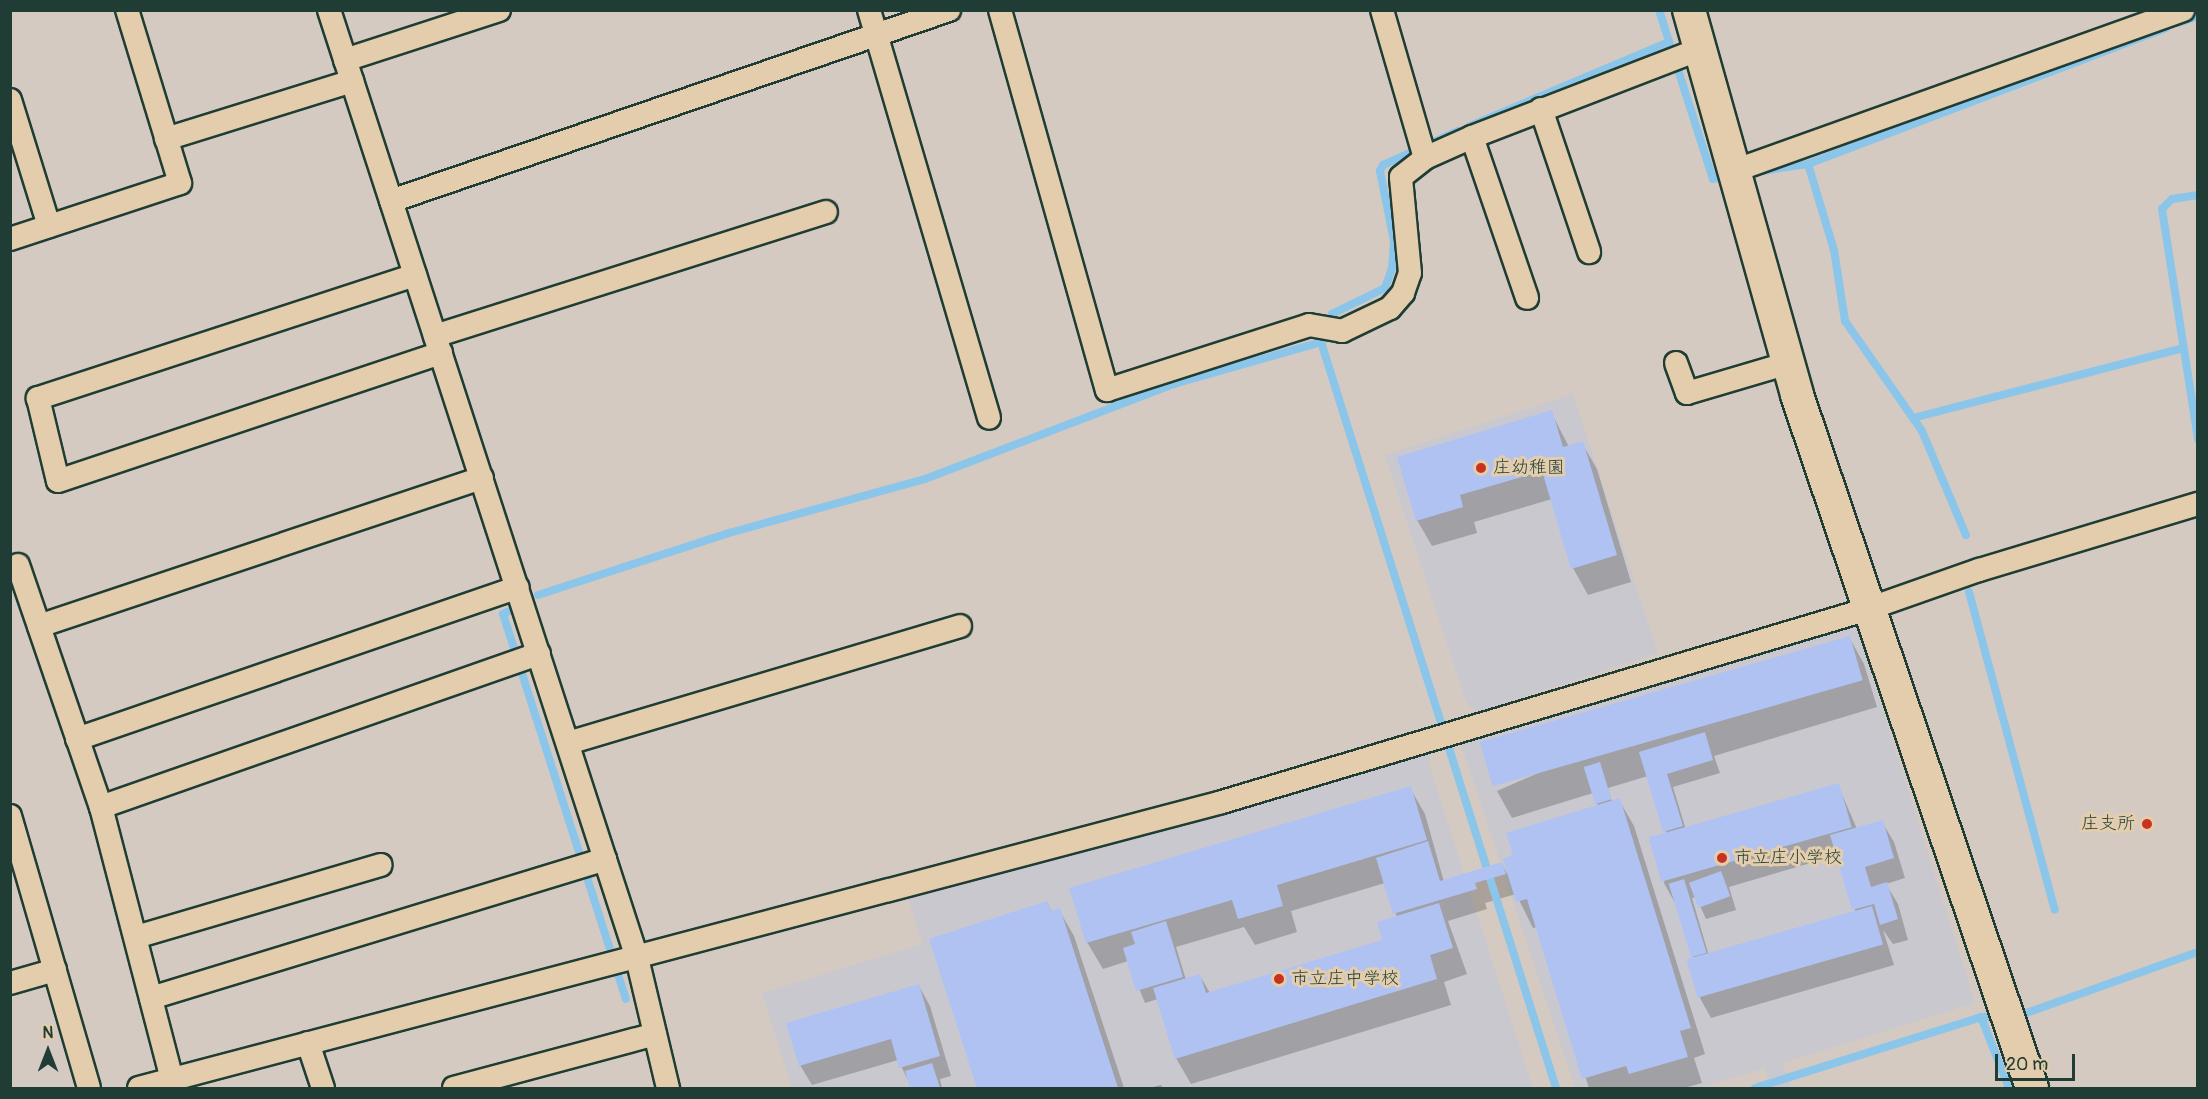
<!DOCTYPE html>
<html>
<head>
<meta charset="utf-8">
<style>
	body { margin:0 }
	#map { position:relative; width:2208px; height:1099px; overflow:hidden; background:#d4cac1; font-family:Pangolin,"Klee One",sans-serif }
	div>[style] { position:absolute }
	.built>* { inset:0; background:#c9c8cf }
	.shadow>* { inset:0; background:#0003 }
	.stream>* { height:8px; margin:-4px; padding:0 4px; transform-origin:4px; border-radius:4px; background:#8bc6ea }
	.building>* { inset:0; background:#b0c2f1; transform-origin:0 0 }
	.roads { filter:drop-shadow(2px 0 #1f3d34) drop-shadow(-2px 0 #1f3d34) drop-shadow(0 2px #1f3d34) drop-shadow(0 -2px #1f3d34) }
	.street>* { height:22px; margin:-11px; padding:0 11px; transform-origin:11px; border-radius:11px; background:#e3cdac }
	.secondary>* { height:32px; margin:-16px; padding:0 16px; transform-origin:16px; border-radius:16px; background:#e3cdac }
	.dots>* { width:16px; height:16px; translate:-50% -50%; box-sizing:border-box; border:3px solid #e3cdac; border-radius:50% }
	span { translate:-50% -50%; white-space:nowrap; text-align:center; line-height:1.15; -webkit-text-stroke:6px #e3cdac; paint-order:stroke }
	.poi-label { font-size:18px; color:#1f3d34 }
	.left { translate:0 -50%; text-align:left }
	.right { translate:-100% -50%; text-align:right }
	.frame { position:absolute; inset:0; border:12px solid #1f3d34; pointer-events:none }
	.north { position:absolute; left:18px; top:1021px; width:60px; height:60px; -webkit-text-stroke:4px #e3cdac; paint-order:stroke; rotate:0deg; font-size:16px; font-weight:700; line-height:24px; text-align:center; color:#1f3d34 }
	.north::after { content:''; display:block; margin:auto; width:21px; height:27px; background:#1f3d34; clip-path:polygon(50% 0,100% 100%,50% 72%,0 100%) }
	.scale { position:absolute; left:1995px; top:1054px; width:80px; height:27px; box-sizing:border-box; border:3px solid #1f3d34; border-top:0; padding-left:8px; font-size:18px; line-height:21px; white-space:nowrap; color:#1f3d34; -webkit-text-stroke:4px #e3cdac; paint-order:stroke }
</style>
</head>
<body>
<div id="map">
	<div class="built">
		<i style="clip-path:polygon(1573px 394px,1658px 653px,1477px 712px,1466px 702px,1385px 455px)"></i>
		<i style="clip-path:polygon(1856px 625px,1975px 1003px,1783px 1063px,1791px 1088px,1771px 1088px,1765px 1068px,1700px 1088px,1575px 1088px,1461px 744px)"></i>
		<i style="clip-path:polygon(1432px 748px,1429px 764px,1533px 1088px,792px 1088px,762px 993px,922px 944px,907px 894px,1040px 862px)"></i>
	</div>
	<div class="shadow">
		<i style="clip-path:polygon(1551px 412px,1569px 447px,1582px 443px,1597px 469px,1631px 582px,1588px 595px,1573px 568px,1552px 499px,1474px 522px,1477px 533px,1432px 546px,1417px 520px)"></i>
		<i style="clip-path:polygon(evenodd,1849px 637px,1864px 664px,1877px 707px,1714px 756px,1720px 773px,1673px 787px,1686px 830px,1838px 785px,1857px 829px,1882px 822px,1894px 842px,1905px 878px,1886px 884px,1898px 904px,1908px 940px,1893px 944px,1883px 930px,1894px 965px,1711px 1018px,1700px 998px,1694px 960px,1675px 903px,1664px 883px,1667px 835px,1648px 776px,1608px 788px,1612px 802px,1619px 800px,1634px 826px,1705px 1054px,1694px 1058px,1702px 1083px,1684px 1088px,1589px 1088px,1537px 927px,1533px 928px,1516px 894px,1485px 903px,1487px 909px,1448px 921px,1467px 974px,1444px 982px,1451px 1005px,1191px 1084px,1176px 1058px,1158px 999px,1145px 1003px,1128px 961px,1103px 969px,1087px 942px,1410px 788px,1425px 814px,1444px 882px,1502px 864px,1509px 877px,1515px 856px,1598px 806px,1593px 793px,1512px 818px,1497px 791px,1849px 637px,1838px 855px,1856px 913px,1709px 956px,1692px 898px,1696px 897px,1706px 919px,1736px 910px,1729px 887px,1838px 855px,1849px 637px,1385px 883px,1397px 917px,1384px 941px,1210px 993px,1200px 976px,1186px 980px,1176px 947px,1244px 927px,1255px 945px,1297px 932px,1291px 911px,1385px 883px)"></i>
		<i style="clip-path:polygon(1047px 902px,1052px 912px,1059px 910px,1074px 936px,1124px 1088px,979px 1088px,930px 940px)"></i>
		<i style="clip-path:polygon(919px 986px,930px 1006px,951px 1076px,940px 1079px,942px 1088px,912px 1088px,898px 1060px,812px 1085px,800px 1065px)"></i>
		<i style="clip-path:polygon(1161px 1085px,1163px 1088px,1149px 1088px)"></i>
	</div>
	<div class="stream">
		<i style="left:1659px;top:10px;width:177px;rotate:72.3deg"></i>
		<i style="left:1713px;top:179px;width:4px;rotate:-14deg"></i>
		<i style="left:2178px;top:23px;width:21px;rotate:-19deg"></i>
		<i style="left:1470px;top:126px;width:216px;rotate:-22.9deg"></i>
		<i style="left:1458px;top:131px;width:82px;rotate:155.6deg"></i>
		<i style="left:1383px;top:165px;width:7px;rotate:117deg"></i>
		<i style="left:1380px;top:171px;width:71px;rotate:78.7deg"></i>
		<i style="left:1394px;top:241px;width:27px;rotate:94deg"></i>
		<i style="left:1392px;top:268px;width:21px;rotate:109deg"></i>
		<i style="left:1385px;top:288px;width:59px;rotate:153.9deg"></i>
		<i style="left:1332px;top:314px;width:30px;rotate:111deg"></i>
		<i style="left:1321px;top:342px;width:782px;rotate:72.51deg"></i>
		<i style="left:1808px;top:164px;width:383px;rotate:-20.8deg"></i>
		<i style="left:1762px;top:171px;width:47px;rotate:-8.7deg"></i>
		<i style="left:1808px;top:164px;width:90px;rotate:73.2deg"></i>
		<i style="left:1834px;top:250px;width:72px;rotate:81.2deg"></i>
		<i style="left:1845px;top:321px;width:134px;rotate:55deg"></i>
		<i style="left:1922px;top:431px;width:113px;rotate:67.1deg"></i>
		<i style="left:2198px;top:195px;width:26px;rotate:171deg"></i>
		<i style="left:2172px;top:199px;width:14px;rotate:135deg"></i>
		<i style="left:2162px;top:209px;width:233px;rotate:81.1deg"></i>
		<i style="left:1913px;top:418px;width:279px;rotate:-14.5deg"></i>
		<i style="left:1969px;top:592px;width:329px;rotate:74.9deg"></i>
		<i style="left:538px;top:595px;width:201px;rotate:-18deg"></i>
		<i style="left:729px;top:533px;width:203px;rotate:-15.4deg"></i>
		<i style="left:925px;top:479px;width:267px;rotate:-20.9deg"></i>
		<i style="left:1174px;top:384px;width:153px;rotate:-15.9deg"></i>
		<i style="left:509px;top:611px;width:7px;rotate:153deg"></i>
		<i style="left:503px;top:614px;width:404px;rotate:72.3deg"></i>
		<i style="left:1981px;top:1017px;width:76px;rotate:68.5deg"></i>
		<i style="left:2015px;top:1017px;width:194px;rotate:-19.6deg"></i>
		<i style="left:1755px;top:1088px;width:237px;rotate:-17.4deg"></i>
		<i style="left:1981px;top:1017px;width:21px"></i>
	</div>
	<div class="building">
		<i style="clip-path:polygon(1552px 410px,1563px 447px,1583px 441px,1617px 555px,1571px 569px,1542px 471px,1460px 495px,1463px 507px,1416px 521px,1397px 457px)"></i>
		<i style="left:1850px;top:636px;width:46px;height:385px;rotate:74deg"></i>
		<i style="clip-path:polygon(1705px 732px,1713px 760px,1667px 774px,1683px 826px,1663px 832px,1639px 752px)"></i>
		<i style="left:1600px;top:762px;width:39px;height:17px;rotate:73deg"></i>
		<i style="left:1839px;top:783px;width:46px;height:198px;rotate:74deg"></i>
		<i style="clip-path:polygon(1411px 786px,1427px 840px,1277px 885px,1283px 906px,1238px 919px,1232px 900px,1086px 943px,1069px 888px)"></i>
		<i style="clip-path:polygon(1620px 798px,1691px 1028px,1680px 1031px,1688px 1057px,1629px 1074px,1626px 1066px,1582px 1079px,1527px 899px,1516px 902px,1503px 859px,1513px 855px,1506px 833px)"></i>
		<i style="clip-path:polygon(1883px 820px,1894px 858px,1865px 867px,1871px 887px,1887px 882px,1898px 919px,1880px 925px,1874px 904px,1852px 910px,1830px 835px)"></i>
		<i style="clip-path:polygon(1428px 841px,1440px 881px,1502px 862px,1506px 874px,1475px 883px,1477px 889px,1393px 914px,1376px 858px)"></i>
		<i style="left:1721px;top:871px;width:27px;height:34px;rotate:70deg"></i>
		<i style="left:1684px;top:879px;width:77px;height:16px;rotate:73deg"></i>
		<i style="clip-path:polygon(1047px 901px,1051px 911px,1060px 908px,1118px 1088px,977px 1088px,929px 939px)"></i>
		<i style="clip-path:polygon(1439px 903px,1453px 948px,1430px 955px,1437px 979px,1175px 1059px,1153px 988px,1200px 974px,1206px 993px,1382px 940px,1377px 922px)"></i>
		<i style="left:1872px;top:906px;width:40px;height:193px;rotate:74deg"></i>
		<i style="clip-path:polygon(1166px 921px,1183px 977px,1136px 991px,1123px 948px,1135px 944px,1131px 932px)"></i>
		<i style="clip-path:polygon(919px 984px,940px 1056px,899px 1068px,891px 1039px,799px 1066px,786px 1023px)"></i>
		<i style="clip-path:polygon(932px 1063px,940px 1088px,910px 1088px,905px 1071px)"></i>
	</div>
	<div class="roads">
		<div class="street">
			<i style="left:329px;top:10px;width:997px;rotate:72deg"></i>
			<i style="left:637px;top:958px;width:134px;rotate:76.6deg"></i>
			<i style="left:869px;top:10px;width:425px;rotate:73.6deg"></i>
			<i style="left:1000px;top:10px;width:395px;rotate:74.3deg"></i>
			<i style="left:1107px;top:390px;width:212px;rotate:-17.8deg"></i>
			<i style="left:1309px;top:325px;width:34px;rotate:10deg"></i>
			<i style="left:1342px;top:331px;width:53px;rotate:-25.6deg"></i>
			<i style="left:1390px;top:308px;width:20px;rotate:-49deg"></i>
			<i style="left:1403px;top:293px;width:21px;rotate:-71deg"></i>
			<i style="left:1410px;top:273px;width:96px;rotate:-95.4deg"></i>
			<i style="left:1401px;top:177px;width:31px;rotate:-38deg"></i>
			<i style="left:1425px;top:158px;width:51px;rotate:-24.1deg"></i>
			<i style="left:1472px;top:137px;width:244px;rotate:-21.1deg"></i>
			<i style="left:1382px;top:10px;width:154px;rotate:73.8deg"></i>
			<i style="left:345px;top:60px;width:162px;rotate:-18deg"></i>
			<i style="left:10px;top:100px;width:132px;rotate:72.8deg"></i>
			<i style="left:1541px;top:109px;width:151px;rotate:71.4deg"></i>
			<i style="left:1472px;top:137px;width:170px;rotate:71.1deg"></i>
			<i style="left:166px;top:139px;width:195px;rotate:-17.3deg"></i>
			<i style="left:1734px;top:171px;width:477px;rotate:-19.7deg"></i>
			<i style="left:391px;top:201px;width:590px;rotate:-18.9deg"></i>
			<i style="left:10px;top:239px;width:179px;rotate:-18.2deg"></i>
			<i style="left:180px;top:183px;width:181px;rotate:-107deg"></i>
			<i style="left:415px;top:275px;width:397px;rotate:161.9deg"></i>
			<i style="left:38px;top:398px;width:85px;rotate:76.5deg"></i>
			<i style="left:58px;top:481px;width:404px;rotate:-18.5deg"></i>
			<i style="left:435px;top:336px;width:410px;rotate:-17.6deg"></i>
			<i style="left:1676px;top:363px;width:32px;rotate:70deg"></i>
			<i style="left:1687px;top:393px;width:105px;rotate:-16.5deg"></i>
			<i style="left:18px;top:565px;width:256px;rotate:71.1deg"></i>
			<i style="left:101px;top:807px;width:282px;rotate:75.4deg"></i>
			<i style="left:39px;top:626px;width:467px;rotate:-18.5deg"></i>
			<i style="left:77px;top:739px;width:466px;rotate:-19deg"></i>
			<i style="left:568px;top:743px;width:409px;rotate:-16.6deg"></i>
			<i style="left:101px;top:807px;width:464px;rotate:-19.3deg"></i>
			<i style="left:10px;top:816px;width:283px;rotate:73.8deg"></i>
			<i style="left:136px;top:937px;width:255px;rotate:-16.4deg"></i>
			<i style="left:10px;top:983px;width:47px;rotate:-16.1deg"></i>
			<i style="left:151px;top:998px;width:475px;rotate:-17deg"></i>
			<i style="left:308px;top:1043px;width:47px;rotate:71.6deg"></i>
			<i style="left:139px;top:1088px;width:1120px;rotate:-14.79deg"></i>
			<i style="left:1222px;top:802px;width:674px;rotate:-16.63deg"></i>
			<i style="left:1868px;top:609px;width:118px;rotate:-19.4deg"></i>
			<i style="left:1979px;top:570px;width:229px;rotate:-16.8deg"></i>
			<i style="left:454px;top:1088px;width:208px;rotate:-15deg"></i>
		</div>
		<div class="secondary">
			<i style="left:1689px;top:10px;width:400px;rotate:74.3deg"></i>
			<i style="left:1797px;top:395px;width:732px;rotate:71.27deg"></i>
		</div>
	</div>
	<div class="dots">
		<i style="left:1481px;top:468px;background:#c8321e"></i>
		<i style="left:2147px;top:824px;background:#c8321e"></i>
		<i style="left:1722px;top:858px;background:#c8321e"></i>
		<i style="left:1279px;top:979px;background:#c8321e"></i>
	</div>
	<div class="poi-label">
		<span class="left" style="left:1493px;top:468px">庄幼稚園</span>
		<span class="right" style="left:2135px;top:824px">庄支所</span>
		<span class="left" style="left:1734px;top:858px">市立庄小学校</span>
		<span class="left" style="left:1291px;top:979px">市立庄中学校</span>
	</div>
	<div class="frame"></div>
	<div class="north">N</div>
	<div class="scale">20 m</div>
</div>
</body>
</html>
